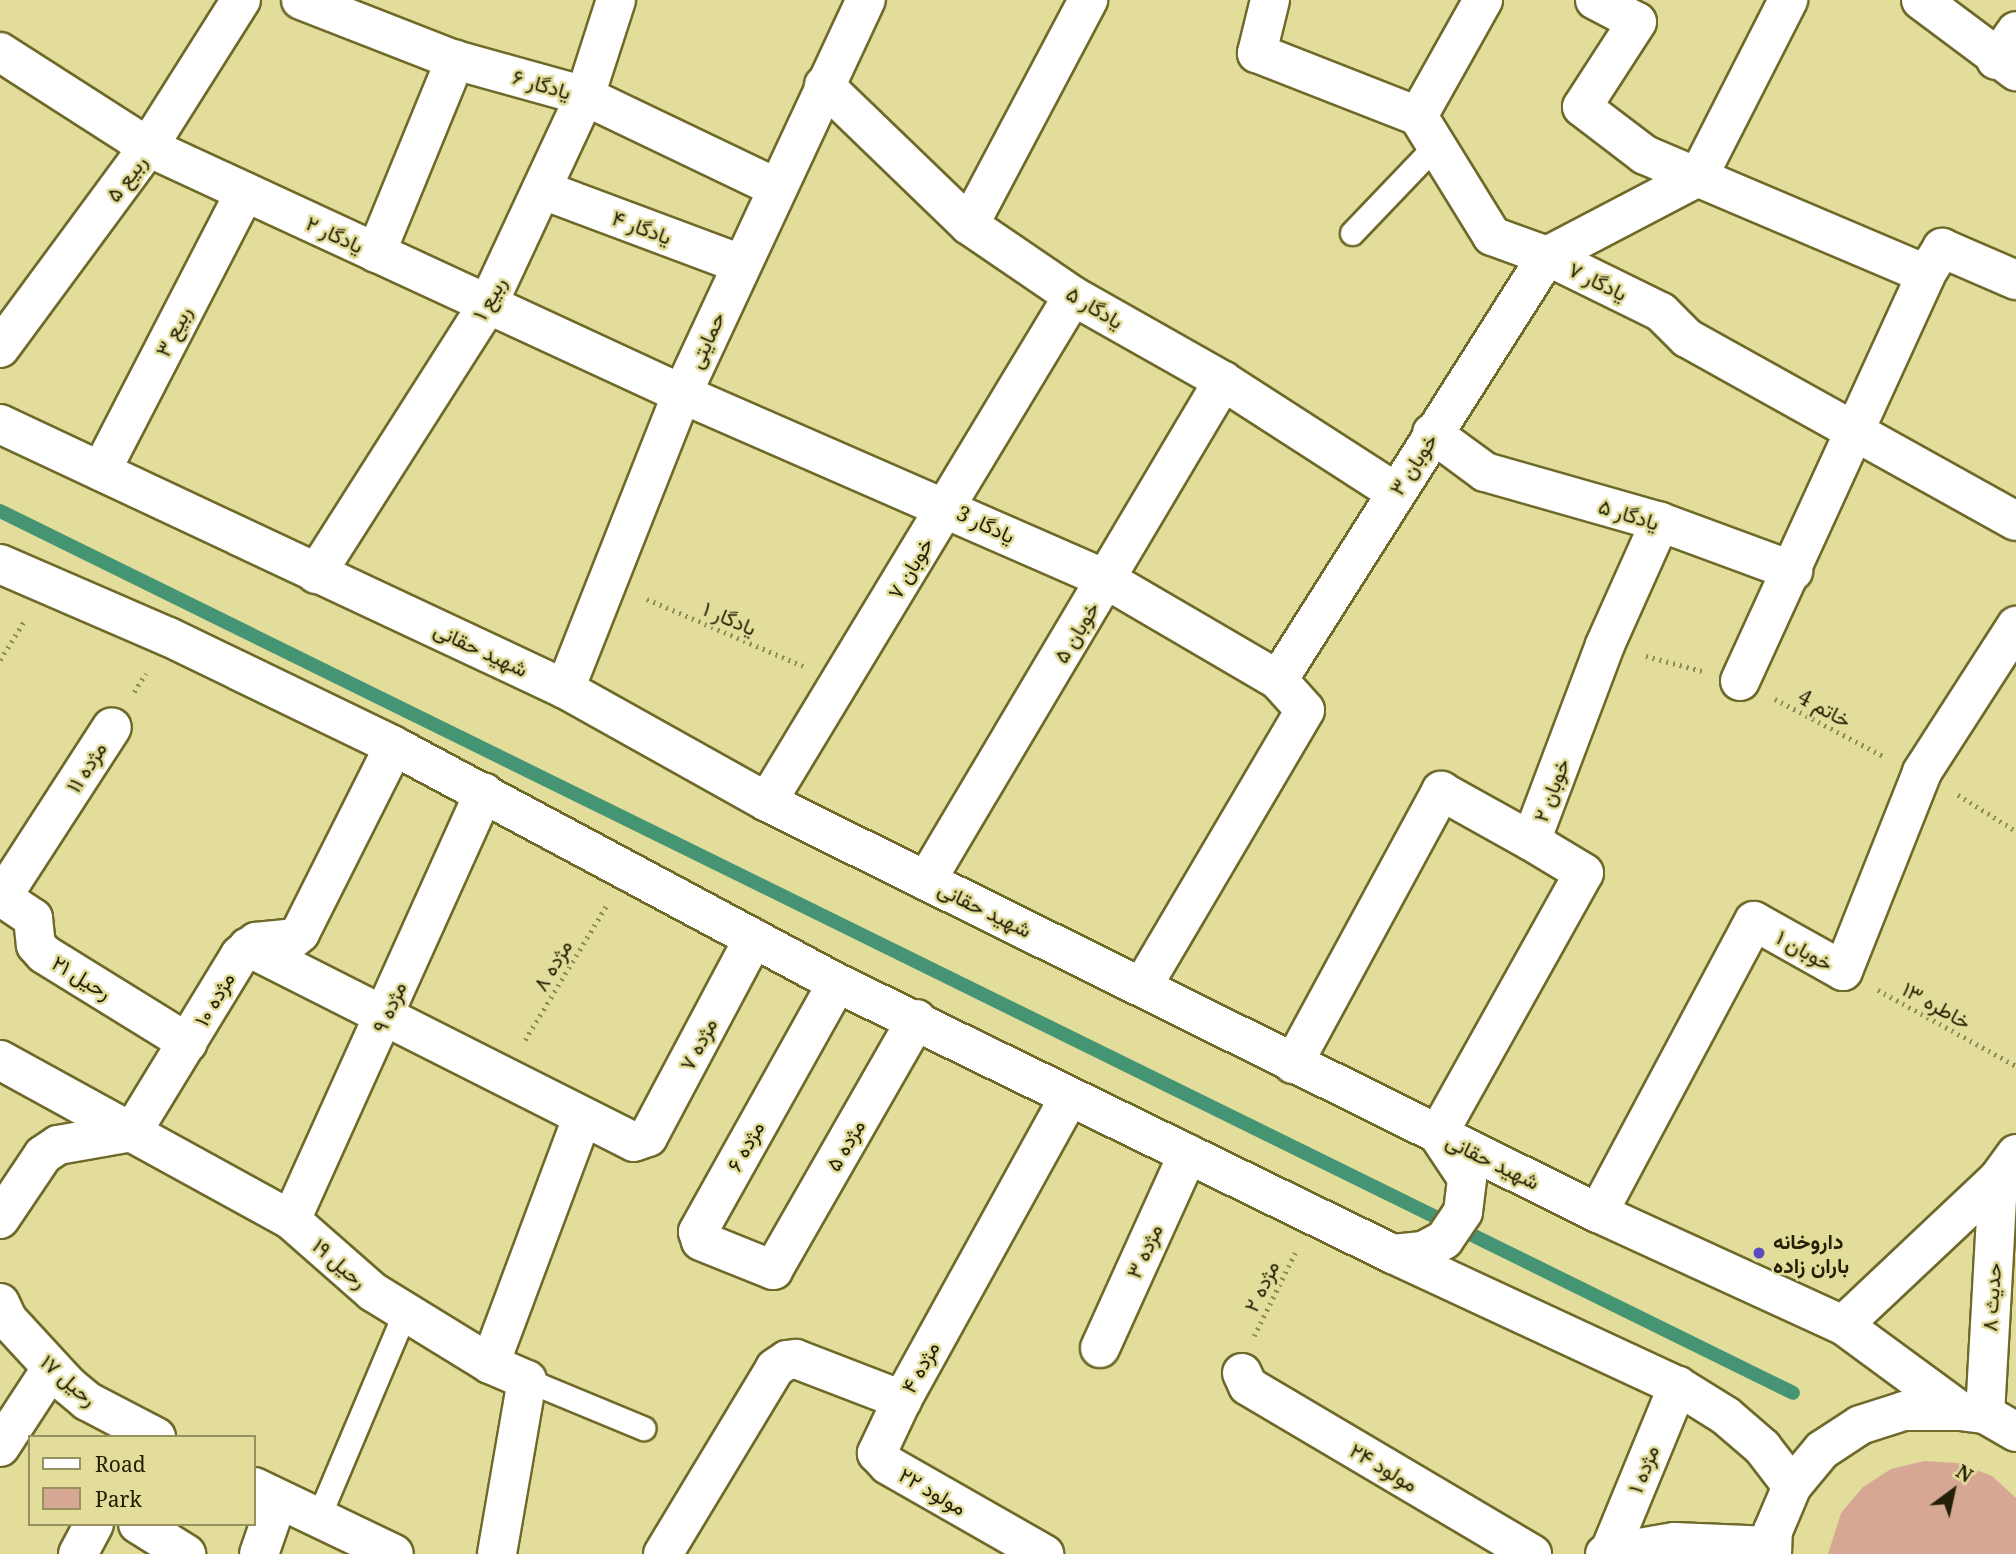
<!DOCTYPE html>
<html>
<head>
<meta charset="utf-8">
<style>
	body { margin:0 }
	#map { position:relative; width:2016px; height:1554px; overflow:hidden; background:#e2dd9b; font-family:"Noto Serif",Vazirmatn,serif }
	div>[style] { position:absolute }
	.green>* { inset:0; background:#d6a894 }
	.stream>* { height:14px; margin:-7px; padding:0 7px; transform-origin:7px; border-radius:7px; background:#459473 }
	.path>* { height:4.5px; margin-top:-2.25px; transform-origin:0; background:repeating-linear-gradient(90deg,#8f8b5b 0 2px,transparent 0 7px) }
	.roads { filter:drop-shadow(2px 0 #6f692a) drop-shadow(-2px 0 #6f692a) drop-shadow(0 2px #6f692a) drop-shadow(0 -2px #6f692a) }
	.lane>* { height:23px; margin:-11.5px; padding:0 11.5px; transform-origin:11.5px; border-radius:11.5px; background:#fff }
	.street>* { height:38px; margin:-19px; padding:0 19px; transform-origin:19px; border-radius:19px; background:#fff }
	.secondary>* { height:38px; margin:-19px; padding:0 19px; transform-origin:19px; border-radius:19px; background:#fff }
	.dots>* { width:19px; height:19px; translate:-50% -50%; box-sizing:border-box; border:4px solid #e2dd9b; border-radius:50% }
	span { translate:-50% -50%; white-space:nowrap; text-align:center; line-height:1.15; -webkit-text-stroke:5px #e2dd9b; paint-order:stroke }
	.street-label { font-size:21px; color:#232006 }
	.poi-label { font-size:21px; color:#232006; font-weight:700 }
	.left { translate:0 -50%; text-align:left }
	.legend { position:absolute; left:28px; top:1435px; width:228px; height:91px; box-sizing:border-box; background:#e2dd9b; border:2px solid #96915f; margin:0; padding:9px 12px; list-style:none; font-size:21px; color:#232006 }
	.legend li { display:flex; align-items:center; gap:14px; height:35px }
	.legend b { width:35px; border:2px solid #96915f }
	.north { position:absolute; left:1918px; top:1456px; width:70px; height:70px; -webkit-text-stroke:5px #e2dd9b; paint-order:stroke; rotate:33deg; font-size:19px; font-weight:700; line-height:28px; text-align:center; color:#232006 }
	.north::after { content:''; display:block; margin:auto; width:24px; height:32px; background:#232006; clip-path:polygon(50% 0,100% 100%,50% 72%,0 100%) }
</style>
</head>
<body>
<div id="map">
	<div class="green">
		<i style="clip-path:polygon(1924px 1461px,1958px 1463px,1992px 1476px,2016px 1498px,2016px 1554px,1828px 1554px,1841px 1513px,1863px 1487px,1891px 1469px)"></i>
	</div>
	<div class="stream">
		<i style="left:0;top:511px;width:1998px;rotate:26.19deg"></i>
	</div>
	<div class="path">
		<i style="left:647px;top:599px;width:170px;rotate:23.2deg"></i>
		<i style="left:1646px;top:656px;width:58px;rotate:15deg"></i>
		<i style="left:0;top:660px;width:49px;rotate:-58.2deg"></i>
		<i style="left:134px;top:692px;width:22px;rotate:-58deg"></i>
		<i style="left:1775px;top:699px;width:124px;rotate:27.8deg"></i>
		<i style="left:1958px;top:795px;width:68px;rotate:31.8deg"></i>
		<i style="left:1878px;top:990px;width:158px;rotate:28.8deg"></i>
		<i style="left:525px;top:1040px;width:157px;rotate:-58.8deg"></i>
		<i style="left:1254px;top:1336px;width:93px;rotate:-63.7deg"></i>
	</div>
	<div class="roads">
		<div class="lane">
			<i style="left:1352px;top:233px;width:123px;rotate:-46.3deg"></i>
			<i style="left:527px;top:1380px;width:126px;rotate:22.5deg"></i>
			<i style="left:318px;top:1518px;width:224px;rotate:-67.1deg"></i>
		</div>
		<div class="street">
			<i style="left:301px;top:0;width:165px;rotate:21.3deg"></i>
			<i style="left:455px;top:60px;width:135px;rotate:15.5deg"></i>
			<i style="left:585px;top:96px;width:211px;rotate:25.6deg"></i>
			<i style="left:1270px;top:0;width:55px;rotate:103.8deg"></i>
			<i style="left:1257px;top:53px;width:173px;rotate:21.4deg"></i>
			<i style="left:1418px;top:116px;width:141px;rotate:58.3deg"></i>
			<i style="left:1492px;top:236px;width:59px;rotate:20deg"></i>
			<i style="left:1547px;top:256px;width:127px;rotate:26.2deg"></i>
			<i style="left:1661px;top:312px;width:37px;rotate:45deg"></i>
			<i style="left:1687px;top:338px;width:376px;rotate:29.1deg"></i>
			<i style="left:1595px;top:0;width:47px;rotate:27.6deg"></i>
			<i style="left:1637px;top:22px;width:101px;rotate:122.9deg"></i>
			<i style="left:1582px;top:107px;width:79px;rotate:37.3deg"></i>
			<i style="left:1645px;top:155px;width:305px;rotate:23deg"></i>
			<i style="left:1921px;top:0;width:119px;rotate:36.8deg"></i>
			<i style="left:0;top:52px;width:176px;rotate:32.7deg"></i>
			<i style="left:148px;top:147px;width:588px;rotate:24.82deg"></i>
			<i style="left:682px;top:394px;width:464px;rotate:23.6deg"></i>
			<i style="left:1107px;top:580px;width:198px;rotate:30.3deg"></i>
			<i style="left:1996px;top:60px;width:35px;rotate:-55deg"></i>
			<i style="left:824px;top:85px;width:202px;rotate:44deg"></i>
			<i style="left:969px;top:225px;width:126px;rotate:34.3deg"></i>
			<i style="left:1073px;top:296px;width:172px;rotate:29.5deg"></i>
			<i style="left:1223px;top:381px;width:203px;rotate:32.8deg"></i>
			<i style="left:1418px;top:116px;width:133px;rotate:-60.7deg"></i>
			<i style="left:543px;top:190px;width:211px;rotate:20.5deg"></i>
			<i style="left:969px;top:225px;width:255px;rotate:-62.1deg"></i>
			<i style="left:376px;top:253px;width:209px;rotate:-67.7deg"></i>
			<i style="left:0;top:348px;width:250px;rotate:-53.6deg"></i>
			<i style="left:148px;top:147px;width:174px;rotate:-57.7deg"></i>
			<i style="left:1432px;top:433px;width:66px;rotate:36.3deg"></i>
			<i style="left:1485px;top:472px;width:182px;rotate:15.9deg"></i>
			<i style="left:1660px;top:522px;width:142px;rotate:20.2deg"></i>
			<i style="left:101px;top:471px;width:314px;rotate:-62.7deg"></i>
			<i style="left:316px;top:574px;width:318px;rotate:-57.5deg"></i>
			<i style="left:487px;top:306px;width:232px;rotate:-65deg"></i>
			<i style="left:585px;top:96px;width:101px;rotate:-72.1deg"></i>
			<i style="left:1740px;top:681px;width:447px;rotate:-65.4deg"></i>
			<i style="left:1926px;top:274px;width:31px;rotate:-58deg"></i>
			<i style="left:1942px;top:248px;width:81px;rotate:23.4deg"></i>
			<i style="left:767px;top:802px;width:591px;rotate:-58.84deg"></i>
			<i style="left:926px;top:881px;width:582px;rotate:-59.29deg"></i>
			<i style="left:0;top:896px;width:40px;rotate:34deg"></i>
			<i style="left:33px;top:918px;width:27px;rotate:84deg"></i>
			<i style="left:36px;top:945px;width:12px;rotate:48deg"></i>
			<i style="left:44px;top:954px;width:169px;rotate:31.7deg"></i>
			<i style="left:2px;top:897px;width:202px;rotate:-57.1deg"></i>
			<i style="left:248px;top:947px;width:432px;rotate:26.8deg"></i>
			<i style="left:634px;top:1142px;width:15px;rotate:-20deg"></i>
			<i style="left:648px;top:1137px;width:225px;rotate:-62deg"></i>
			<i style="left:837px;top:983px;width:285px;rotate:119.2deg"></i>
			<i style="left:698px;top:1232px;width:9px;rotate:72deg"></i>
			<i style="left:701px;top:1241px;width:78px;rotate:21.9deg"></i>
			<i style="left:773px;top:1270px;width:289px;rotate:-60.2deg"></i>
			<i style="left:1142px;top:987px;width:321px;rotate:-59.5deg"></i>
			<i style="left:1305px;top:710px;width:40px;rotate:-132deg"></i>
			<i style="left:1278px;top:680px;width:502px;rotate:-57.61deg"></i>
			<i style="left:1547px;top:256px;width:170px;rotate:-27.6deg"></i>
			<i style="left:1698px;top:177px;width:199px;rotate:-63deg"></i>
			<i style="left:0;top:1060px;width:332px;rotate:28.8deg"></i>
			<i style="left:291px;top:1220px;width:109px;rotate:41.3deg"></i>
			<i style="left:373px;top:1292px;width:137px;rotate:31.6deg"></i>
			<i style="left:490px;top:1364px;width:40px;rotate:23.4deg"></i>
			<i style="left:527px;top:1380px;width:177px;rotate:99.8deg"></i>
			<i style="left:1293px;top:1064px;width:311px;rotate:-61.5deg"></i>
			<i style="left:1441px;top:791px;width:103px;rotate:29.1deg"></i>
			<i style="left:1438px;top:1134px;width:299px;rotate:-60.8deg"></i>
			<i style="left:1584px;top:873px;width:62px;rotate:-148.9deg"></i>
			<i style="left:1531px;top:841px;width:210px;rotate:-69.3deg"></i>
			<i style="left:1605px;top:645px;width:135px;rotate:-65.9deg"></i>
			<i style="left:1598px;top:1213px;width:331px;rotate:-61.9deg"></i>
			<i style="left:1754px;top:921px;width:102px;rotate:29.3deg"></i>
			<i style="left:1843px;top:971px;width:214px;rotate:-68.3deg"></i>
			<i style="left:1922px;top:772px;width:174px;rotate:-57.2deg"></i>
			<i style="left:0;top:1219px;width:77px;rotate:-56.1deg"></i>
			<i style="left:43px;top:1155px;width:18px;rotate:-34deg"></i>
			<i style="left:58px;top:1145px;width:75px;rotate:-10deg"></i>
			<i style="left:132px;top:1132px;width:207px;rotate:-58.6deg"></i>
			<i style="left:240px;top:955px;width:21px;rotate:-39deg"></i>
			<i style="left:256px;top:942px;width:38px;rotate:-6deg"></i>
			<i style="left:294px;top:938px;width:8px;rotate:-40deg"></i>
			<i style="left:300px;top:933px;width:209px;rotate:-63.3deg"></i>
			<i style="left:291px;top:1220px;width:469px;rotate:-65.7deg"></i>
			<i style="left:0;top:1303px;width:19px;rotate:65deg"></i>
			<i style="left:8px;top:1320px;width:88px;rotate:47.3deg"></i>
			<i style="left:68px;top:1385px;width:25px;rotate:40deg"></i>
			<i style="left:87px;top:1401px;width:78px;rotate:27.6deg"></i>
			<i style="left:1100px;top:1348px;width:213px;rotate:-65.6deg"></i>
			<i style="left:490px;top:1364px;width:263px;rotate:-69.5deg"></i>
			<i style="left:1242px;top:1373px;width:14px;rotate:65deg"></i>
			<i style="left:1248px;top:1386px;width:330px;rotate:30.6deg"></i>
			<i style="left:902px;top:1400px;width:59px;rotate:115.3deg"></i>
			<i style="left:877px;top:1453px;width:16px;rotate:47deg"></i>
			<i style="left:888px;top:1465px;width:180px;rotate:29.7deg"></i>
			<i style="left:0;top:1447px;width:93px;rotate:-56.8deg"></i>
			<i style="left:254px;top:1487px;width:155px;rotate:25.6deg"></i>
			<i style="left:138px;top:1524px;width:57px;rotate:32deg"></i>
			<i style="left:1609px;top:1553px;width:181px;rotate:-67.6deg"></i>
			<i style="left:78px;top:1554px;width:34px;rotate:-62deg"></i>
			<i style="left:259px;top:1554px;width:58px;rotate:-70.9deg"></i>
			<i style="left:663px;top:1554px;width:217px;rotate:-58.9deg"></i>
			<i style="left:775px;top:1368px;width:14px;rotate:-34deg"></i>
			<i style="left:787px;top:1360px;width:9px;rotate:-6deg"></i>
			<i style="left:796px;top:1359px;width:114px;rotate:21.1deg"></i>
			<i style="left:902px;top:1400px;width:345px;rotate:-61.1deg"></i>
		</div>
		<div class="secondary">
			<i style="left:0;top:424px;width:624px;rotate:25.13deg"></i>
			<i style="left:565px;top:689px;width:231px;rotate:29.2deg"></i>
			<i style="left:767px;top:802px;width:927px;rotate:26.32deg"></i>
			<i style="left:1598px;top:1213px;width:269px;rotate:24.6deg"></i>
			<i style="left:1843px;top:1325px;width:145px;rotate:36.3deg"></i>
			<i style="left:0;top:564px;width:184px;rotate:23.4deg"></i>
			<i style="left:169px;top:637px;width:250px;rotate:25.8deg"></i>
			<i style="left:394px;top:746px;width:502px;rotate:28.15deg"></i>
			<i style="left:837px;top:983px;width:619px;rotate:25.99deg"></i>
			<i style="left:1393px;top:1254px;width:314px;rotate:24.9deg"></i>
			<i style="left:1678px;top:1386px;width:57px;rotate:32deg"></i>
			<i style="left:1726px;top:1416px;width:48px;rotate:40.7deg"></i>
			<i style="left:1762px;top:1447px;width:49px;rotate:52.4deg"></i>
			<i style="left:565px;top:689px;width:317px;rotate:-68.4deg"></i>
			<i style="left:682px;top:394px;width:435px;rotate:-65deg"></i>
			<i style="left:1393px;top:1254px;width:30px;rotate:-6deg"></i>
			<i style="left:1423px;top:1251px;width:24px;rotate:-28deg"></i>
			<i style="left:1444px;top:1240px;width:34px;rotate:-56deg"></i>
			<i style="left:1463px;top:1212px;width:34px;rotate:-83deg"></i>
			<i style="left:1467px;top:1178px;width:50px;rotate:-123.7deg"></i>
			<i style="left:1843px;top:1325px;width:213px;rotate:-43.3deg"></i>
			<i style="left:1998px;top:1179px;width:31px;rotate:-54deg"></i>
			<i style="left:1985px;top:1414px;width:235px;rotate:-86.8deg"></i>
			<i style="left:1605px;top:1554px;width:70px;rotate:-9.9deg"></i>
			<i style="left:1674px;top:1542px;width:97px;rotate:2.4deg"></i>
			<i style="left:1772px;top:1554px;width:23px;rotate:-88deg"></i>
			<i style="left:1773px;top:1531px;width:49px;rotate:-67.1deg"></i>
			<i style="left:1792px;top:1486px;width:47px;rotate:-50.2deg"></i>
			<i style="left:1822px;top:1450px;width:45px;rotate:-33.3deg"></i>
			<i style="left:1860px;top:1425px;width:46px;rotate:-17.7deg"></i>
			<i style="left:1904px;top:1411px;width:56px"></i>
			<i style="left:1960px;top:1411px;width:25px;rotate:7deg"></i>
			<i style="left:1985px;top:1414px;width:36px;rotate:30deg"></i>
		</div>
	</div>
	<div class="dots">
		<i style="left:1759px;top:1253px;background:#5b4ac2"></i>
	</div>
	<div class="street-label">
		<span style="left:542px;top:84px;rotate:16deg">یادگار ۶</span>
		<span style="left:126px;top:178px;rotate:-53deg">ربیع ۵</span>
		<span style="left:642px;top:227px;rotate:20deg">یادگار ۴</span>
		<span style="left:335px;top:234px;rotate:25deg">یادگار ۲</span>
		<span style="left:1598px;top:281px;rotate:26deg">یادگار ۷</span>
		<span style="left:489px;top:298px;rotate:-61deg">ربیع ۱</span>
		<span style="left:1095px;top:307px;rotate:31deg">یادگار ۵</span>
		<span style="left:173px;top:331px;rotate:-63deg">ربیع ۳</span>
		<span style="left:706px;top:340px;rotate:-66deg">حمایتی</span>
		<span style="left:1413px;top:464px;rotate:-57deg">خوبان ۳</span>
		<span style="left:1629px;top:514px;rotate:17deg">یادگار ۵</span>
		<span style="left:986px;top:524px;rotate:25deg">یادگار 3</span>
		<span style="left:910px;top:568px;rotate:-59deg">خوبان ۷</span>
		<span style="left:730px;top:618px;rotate:23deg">یادگار ۱</span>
		<span style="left:1076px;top:632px;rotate:-59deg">خوبان ۵</span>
		<span style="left:481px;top:649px;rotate:25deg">شهید حقانی</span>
		<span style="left:1825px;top:708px;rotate:28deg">خاتم 4</span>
		<span style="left:86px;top:767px;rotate:-57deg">مژده ۱۱</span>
		<span style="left:1551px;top:790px;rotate:-69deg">خوبان ۲</span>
		<span style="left:985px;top:909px;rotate:26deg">شهید حقانی</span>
		<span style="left:1805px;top:950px;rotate:29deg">خوبان ۱</span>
		<span style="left:552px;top:965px;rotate:-59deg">مژده ۸</span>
		<span style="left:82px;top:977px;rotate:31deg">رحیل ۲۱</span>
		<span style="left:214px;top:999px;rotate:-60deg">مژده ۱۰</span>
		<span style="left:1937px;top:1005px;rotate:29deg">خاطره ۱۳</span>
		<span style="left:389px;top:1007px;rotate:-66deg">مژده ۹</span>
		<span style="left:698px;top:1044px;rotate:-62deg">مژده ۷</span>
		<span style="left:845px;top:1145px;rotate:-60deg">مژده ۵</span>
		<span style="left:745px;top:1146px;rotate:-61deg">مژده ۶</span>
		<span style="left:1493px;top:1161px;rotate:26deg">شهید حقانی</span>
		<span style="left:1144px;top:1251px;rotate:-65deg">مژده ۳</span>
		<span style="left:340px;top:1263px;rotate:41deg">رحیل ۱۹</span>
		<span style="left:1261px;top:1286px;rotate:-64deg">مژده ۲</span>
		<span style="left:1991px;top:1297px;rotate:-86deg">حدیث ۸</span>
		<span style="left:920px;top:1367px;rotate:-61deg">مژده ۴</span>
		<span style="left:69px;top:1380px;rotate:41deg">رحیل ۱۷</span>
		<span style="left:1384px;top:1467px;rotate:31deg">مولود ۲۴</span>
		<span style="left:1643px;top:1469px;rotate:-68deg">مژده ۱</span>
		<span style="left:933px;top:1491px;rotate:30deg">مولود ۲۲</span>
	</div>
	<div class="poi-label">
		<span class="left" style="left:1773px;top:1253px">داروخانه<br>باران زاده</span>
	</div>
	<ul class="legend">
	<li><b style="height:9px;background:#fff"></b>Road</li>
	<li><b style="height:19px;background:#d6a894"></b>Park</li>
	</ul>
	<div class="north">N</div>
</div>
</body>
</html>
